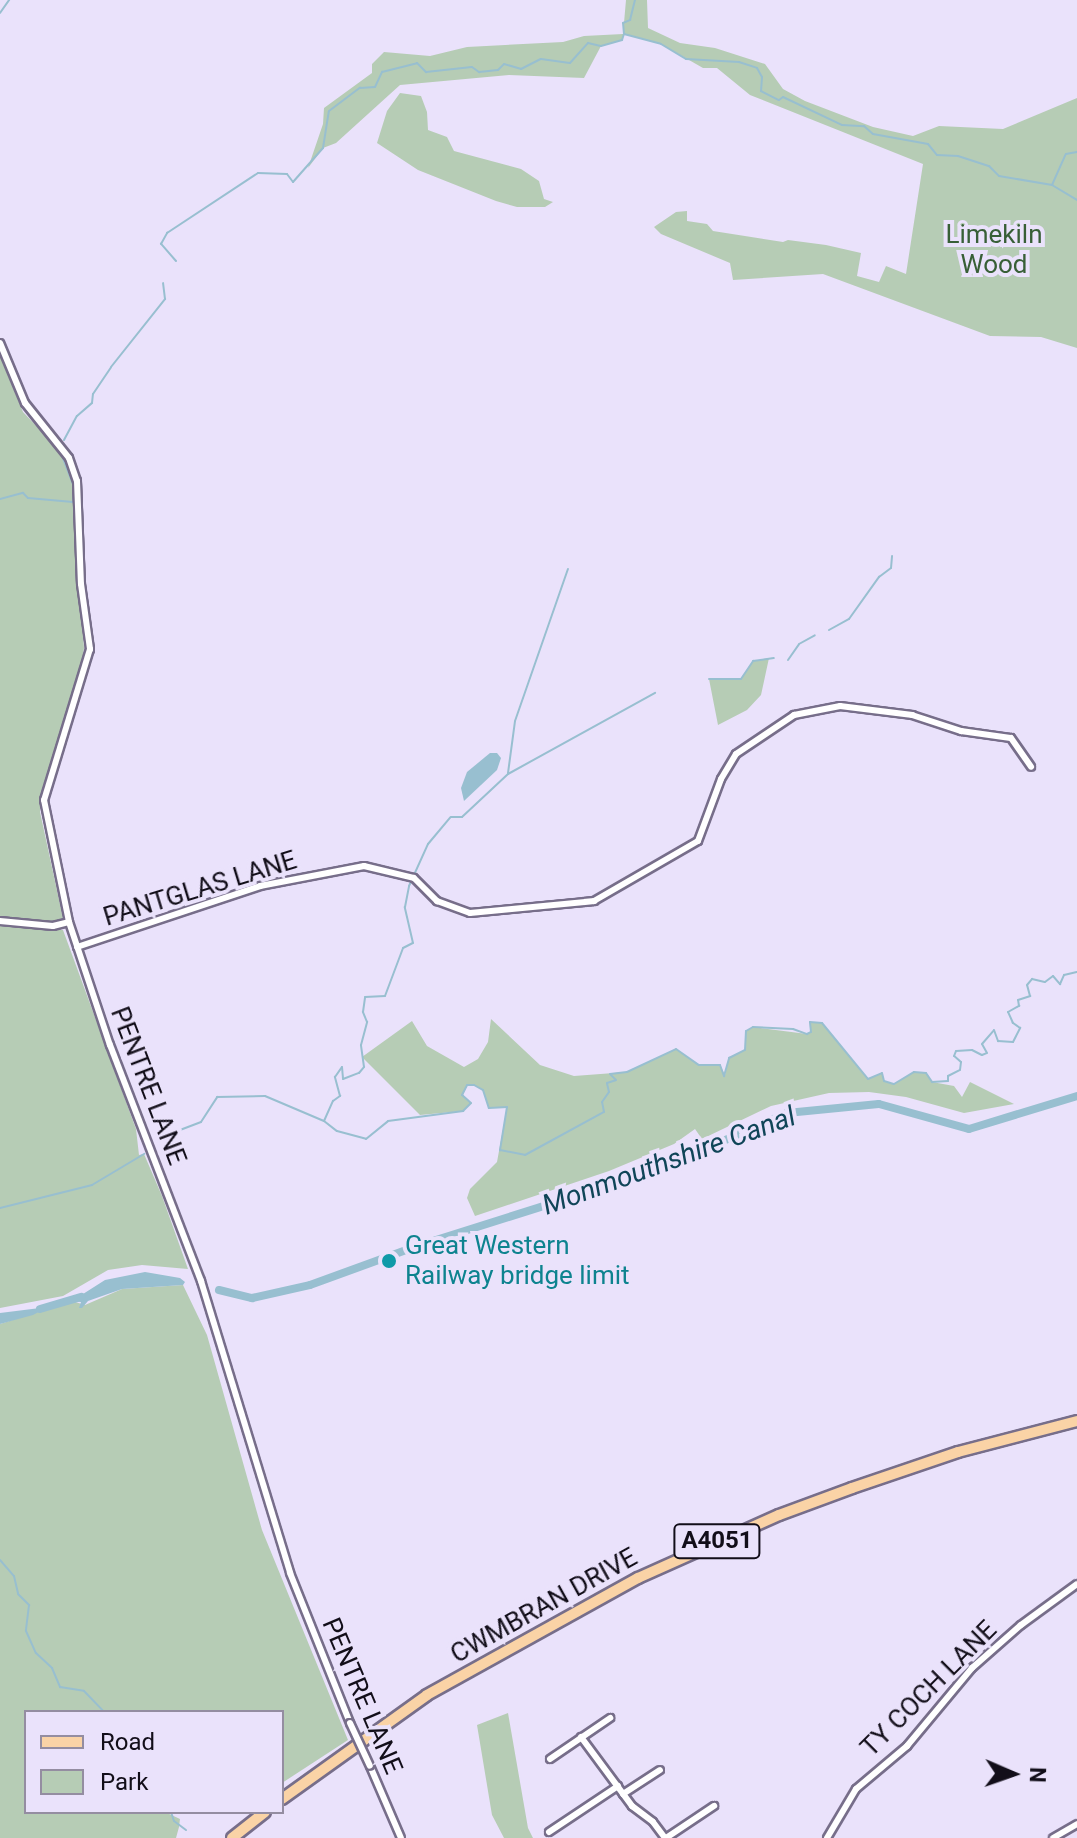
<!DOCTYPE html>
<html>
<head>
<meta charset="utf-8">
<style>
	body { margin:0 }
	#map { position:relative; width:1077px; height:1838px; overflow:hidden; background:#eae2fb; font-family:Roboto,sans-serif }
	div>[style] { position:absolute }
	.green>* { inset:0; background:#b6ccb5 }
	.water>* { inset:0; background:#98bfd0 }
	.stream>* { height:2px; margin:-1px; padding:0 1px; transform-origin:1px; border-radius:1px; background:#98bfd0 }
	.canal>* { height:8px; margin:-4px; padding:0 4px; transform-origin:4px; border-radius:4px; background:#98bfd0 }
	.roads { filter:drop-shadow(2px 0 #776e8a) drop-shadow(-2px 0 #776e8a) drop-shadow(0 2px #776e8a) drop-shadow(0 -2px #776e8a) }
	.minor>* { height:6px; margin:-3px; padding:0 3px; transform-origin:3px; border-radius:3px; background:#fff }
	.primary>* { height:10px; margin:-5px; padding:0 5px; transform-origin:5px; border-radius:5px; background:#fad3a6 }
	.bridges { filter:drop-shadow(2px 0 #776e8a) drop-shadow(-2px 0 #776e8a) drop-shadow(0 2px #776e8a) drop-shadow(0 -2px #776e8a) }
	.minor-bridge>* { height:6px; margin:-3px; padding:0 3px; transform-origin:3px; border-radius:3px; background:#fff }
	.dots>* { width:22px; height:22px; translate:-50% -50%; box-sizing:border-box; border:4px solid #eae2fb; border-radius:50% }
	span { translate:-50% -50%; white-space:nowrap; text-align:center; line-height:1.15; -webkit-text-stroke:8px #eae2fb; paint-order:stroke }
	.shield-label span { padding:2px 6px; background:#eae2fb; border:2px solid; border-radius:6px; -webkit-text-stroke-width:0 }
	.shield-label { font-size:24px; color:#120e19; font-weight:700 }
	.park-label { font-size:26px; color:#385f37 }
	.street-label { font-size:26px; color:#120e19 }
	.culture-label { font-size:26px; color:#0d838f }
	.left { translate:0 -50%; text-align:left }
	.water-label { font-size:28px; color:#104558; font-style:italic }
	.legend { position:absolute; left:24px; top:1710px; width:260px; height:104px; box-sizing:border-box; background:#eae2fb; border:2px solid #948da1; margin:0; padding:10px 14px; list-style:none; font-size:24px; color:#120e19 }
	.legend li { display:flex; align-items:center; gap:16px; height:40px }
	.legend b { width:40px; border:2px solid #948da1 }
	.north { position:absolute; left:973px; top:1734px; width:80px; height:80px; -webkit-text-stroke:6px #eae2fb; paint-order:stroke; rotate:92deg; font-size:22px; font-weight:700; line-height:32px; text-align:center; color:#120e19 }
	.north::after { content:''; display:block; margin:auto; width:28px; height:36px; background:#120e19; clip-path:polygon(50% 0,100% 100%,50% 72%,0 100%) }
</style>
</head>
<body>
<div id="map">
	<div class="green">
		<i style="clip-path:polygon(626px 0,647px 0,648px 28px,680px 43px,715px 48px,765px 64px,783px 89px,805px 101px,873px 127px,913px 136px,939px 126px,1003px 129px,1077px 98px,1077px 348px,1041px 337px,990px 336px,823px 274px,733px 280px,730px 263px,661px 234px,654px 227px,676px 212px,687px 211px,687px 221px,707px 224px,713px 231px,783px 242px,788px 240px,826px 245px,861px 253px,857px 276px,879px 282px,886px 266px,906px 274px,923px 164px,750px 95px,717px 68px,703px 68px,661px 44px,624px 34px,622px 40px,601px 46px,584px 78px,509px 75px,400px 85px,336px 143px,323px 148px,308px 168px,323px 124px,324px 108px,372px 73px,372px 64px,384px 52px,430px 56px,467px 47px,563px 42px,584px 36px,623px 34px)"></i>
		<i style="clip-path:polygon(400px 93px,421px 96px,427px 112px,428px 130px,447px 137px,454px 151px,521px 169px,539px 181px,544px 199px,553px 202px,545px 207px,517px 207px,496px 201px,418px 170px,377px 143px,387px 111px)"></i>
		<i style="clip-path:polygon(0 356px,23px 412px,60px 451px,74px 487px,84px 648px,81px 673px,41px 795px,40px 812px,63px 918px,52px 923px,0 917px)"></i>
		<i style="clip-path:polygon(769px 658px,761px 695px,747px 710px,718px 725px,709px 679px,741px 679px,753px 661px)"></i>
		<i style="clip-path:polygon(0 926px,63px 930px,136px 1129px,139px 1155px,144px 1154px,162px 1196px,188px 1269px,142px 1265px,108px 1270px,63px 1296px,0 1308px)"></i>
		<i style="clip-path:polygon(491px 1019px,540px 1065px,574px 1076px,627px 1072px,676px 1049px,699px 1065px,720px 1065px,725px 1075px,729px 1058px,745px 1050px,746px 1031px,753px 1027px,807px 1034px,811px 1032px,810px 1022px,822px 1023px,868px 1079px,882px 1073px,884px 1081px,894px 1084px,914px 1072px,926px 1073px,932px 1082px,954px 1086px,962px 1097px,970px 1082px,1014px 1104px,964px 1113px,906px 1097px,869px 1092px,829px 1093px,771px 1106px,702px 1139px,695px 1129px,674px 1144px,609px 1171px,475px 1216px,467px 1198px,470px 1189px,497px 1162px,507px 1107px,489px 1108px,483px 1090px,474px 1085px,467px 1086px,463px 1095px,471px 1103px,463px 1111px,420px 1115px,362px 1057px,412px 1021px,427px 1046px,464px 1067px,478px 1059px,488px 1042px)"></i>
		<i style="clip-path:polygon(183px 1285px,207px 1335px,262px 1530px,348px 1740px,282px 1783px,282px 1712px,26px 1712px,26px 1812px,165px 1812px,180px 1819px,179px 1827px,176px 1838px,0 1838px,0 1324px,72px 1301px,85px 1305px,122px 1289px)"></i>
		<i style="clip-path:polygon(508px 1713px,528px 1828px,533px 1838px,504px 1838px,492px 1815px,477px 1725px)"></i>
	</div>
	<div class="water">
		<i style="clip-path:polygon(490px 753px,497px 753px,501px 758px,497px 770px,464px 801px,461px 788px,467px 772px)"></i>
		<i style="clip-path:polygon(145px 1272px,180px 1278px,185px 1282px,183px 1285px,122px 1289px,88px 1301px,82px 1308px,79px 1308px,81px 1302px,72px 1301px,105px 1280px)"></i>
		<i style="clip-path:polygon(48px 1307px,33px 1315px,0 1324px,0 1313px)"></i>
	</div>
	<div class="stream">
		<i style="left:0;top:13px;width:16px;rotate:-55deg"></i>
		<i style="left:624px;top:34px;width:11px;rotate:-95deg"></i>
		<i style="left:623px;top:23px;width:8px;rotate:-23deg"></i>
		<i style="left:630px;top:20px;width:21px;rotate:-76deg"></i>
		<i style="left:1052px;top:185px;width:34px;rotate:-66deg"></i>
		<i style="left:1066px;top:154px;width:11px;rotate:-10deg"></i>
		<i style="left:176px;top:261px;width:23px;rotate:-131deg"></i>
		<i style="left:161px;top:244px;width:13px;rotate:-61deg"></i>
		<i style="left:167px;top:233px;width:109px;rotate:-33.4deg"></i>
		<i style="left:258px;top:173px;width:29px;rotate:2deg"></i>
		<i style="left:287px;top:174px;width:10px;rotate:53deg"></i>
		<i style="left:293px;top:182px;width:45px;rotate:-48.6deg"></i>
		<i style="left:323px;top:148px;width:37px;rotate:-81deg"></i>
		<i style="left:329px;top:111px;width:39px;rotate:-37deg"></i>
		<i style="left:360px;top:88px;width:15px;rotate:-4deg"></i>
		<i style="left:375px;top:87px;width:17px;rotate:-65deg"></i>
		<i style="left:382px;top:72px;width:36px;rotate:-14deg"></i>
		<i style="left:417px;top:63px;width:13px;rotate:45deg"></i>
		<i style="left:426px;top:72px;width:46px;rotate:-6.2deg"></i>
		<i style="left:472px;top:67px;width:9px;rotate:36deg"></i>
		<i style="left:479px;top:72px;width:19px;rotate:-6deg"></i>
		<i style="left:498px;top:70px;width:8px;rotate:-45deg"></i>
		<i style="left:504px;top:64px;width:18px;rotate:16deg"></i>
		<i style="left:521px;top:69px;width:22px;rotate:-27deg"></i>
		<i style="left:541px;top:59px;width:29px;rotate:8deg"></i>
		<i style="left:570px;top:63px;width:27px;rotate:-48deg"></i>
		<i style="left:588px;top:43px;width:13px;rotate:13deg"></i>
		<i style="left:601px;top:46px;width:22px;rotate:-16deg"></i>
		<i style="left:622px;top:40px;width:6px;rotate:-72deg"></i>
		<i style="left:624px;top:34px;width:38px;rotate:15deg"></i>
		<i style="left:661px;top:44px;width:29px;rotate:31deg"></i>
		<i style="left:686px;top:59px;width:53px;rotate:3.2deg"></i>
		<i style="left:739px;top:62px;width:19px;rotate:18deg"></i>
		<i style="left:757px;top:68px;width:10px;rotate:61deg"></i>
		<i style="left:762px;top:77px;width:14px;rotate:94deg"></i>
		<i style="left:761px;top:91px;width:20px;rotate:27deg"></i>
		<i style="left:779px;top:100px;width:5px;rotate:-37deg"></i>
		<i style="left:783px;top:97px;width:65px;rotate:25.4deg"></i>
		<i style="left:842px;top:125px;width:22px;rotate:3deg"></i>
		<i style="left:864px;top:126px;width:12px;rotate:42deg"></i>
		<i style="left:873px;top:134px;width:56px;rotate:10.3deg"></i>
		<i style="left:928px;top:144px;width:14px;rotate:51deg"></i>
		<i style="left:937px;top:155px;width:21px;rotate:3deg"></i>
		<i style="left:958px;top:156px;width:33px;rotate:18deg"></i>
		<i style="left:989px;top:166px;width:14px;rotate:45deg"></i>
		<i style="left:999px;top:176px;width:54px;rotate:9.6deg"></i>
		<i style="left:1052px;top:185px;width:29px;rotate:31deg"></i>
		<i style="left:64px;top:440px;width:27px;rotate:-62deg"></i>
		<i style="left:77px;top:416px;width:20px;rotate:-41deg"></i>
		<i style="left:92px;top:403px;width:9px;rotate:-84deg"></i>
		<i style="left:93px;top:394px;width:32px;rotate:-56deg"></i>
		<i style="left:111px;top:367px;width:87px;rotate:-51.5deg"></i>
		<i style="left:165px;top:299px;width:16px;rotate:-97deg"></i>
		<i style="left:0;top:499px;width:24px;rotate:-15deg"></i>
		<i style="left:23px;top:493px;width:7px;rotate:45deg"></i>
		<i style="left:28px;top:498px;width:45px;rotate:5.1deg"></i>
		<i style="left:73px;top:502px;width:15px;rotate:-86deg"></i>
		<i style="left:74px;top:487px;width:39px;rotate:-111deg"></i>
		<i style="left:829px;top:630px;width:23px;rotate:-29deg"></i>
		<i style="left:849px;top:619px;width:52px;rotate:-54.5deg"></i>
		<i style="left:879px;top:577px;width:15px;rotate:-37deg"></i>
		<i style="left:891px;top:568px;width:12px;rotate:-85deg"></i>
		<i style="left:788px;top:660px;width:19px;rotate:-55deg"></i>
		<i style="left:799px;top:644px;width:18px;rotate:-29deg"></i>
		<i style="left:709px;top:679px;width:32px"></i>
		<i style="left:741px;top:679px;width:22px;rotate:-56deg"></i>
		<i style="left:753px;top:661px;width:21px;rotate:-8deg"></i>
		<i style="left:508px;top:773px;width:52px;rotate:-82.3deg"></i>
		<i style="left:515px;top:721px;width:161px;rotate:-70.8deg"></i>
		<i style="left:324px;top:1121px;width:16px;rotate:38deg"></i>
		<i style="left:337px;top:1131px;width:30px;rotate:15deg"></i>
		<i style="left:366px;top:1139px;width:28px;rotate:-39deg"></i>
		<i style="left:388px;top:1121px;width:76px;rotate:-7.6deg"></i>
		<i style="left:463px;top:1111px;width:11px;rotate:-45deg"></i>
		<i style="left:471px;top:1103px;width:12px;rotate:-138deg"></i>
		<i style="left:462px;top:1095px;width:11px;rotate:-63deg"></i>
		<i style="left:467px;top:1085px;width:7px"></i>
		<i style="left:474px;top:1085px;width:10px;rotate:29deg"></i>
		<i style="left:483px;top:1090px;width:19px;rotate:72deg"></i>
		<i style="left:489px;top:1108px;width:18px;rotate:-3deg"></i>
		<i style="left:507px;top:1107px;width:44px;rotate:99.2deg"></i>
		<i style="left:500px;top:1150px;width:25px;rotate:11deg"></i>
		<i style="left:525px;top:1155px;width:90px;rotate:-28.6deg"></i>
		<i style="left:604px;top:1112px;width:10px;rotate:-101deg"></i>
		<i style="left:602px;top:1102px;width:12px;rotate:-55deg"></i>
		<i style="left:609px;top:1092px;width:9px;rotate:-103deg"></i>
		<i style="left:607px;top:1083px;width:9px;rotate:-18deg"></i>
		<i style="left:616px;top:1080px;width:8px;rotate:-135deg"></i>
		<i style="left:610px;top:1074px;width:17px;rotate:-7deg"></i>
		<i style="left:627px;top:1072px;width:54px;rotate:-25.1deg"></i>
		<i style="left:676px;top:1049px;width:28px;rotate:35deg"></i>
		<i style="left:699px;top:1065px;width:21px"></i>
		<i style="left:720px;top:1065px;width:12px;rotate:70deg"></i>
		<i style="left:724px;top:1076px;width:19px;rotate:-74deg"></i>
		<i style="left:729px;top:1058px;width:18px;rotate:-27deg"></i>
		<i style="left:745px;top:1050px;width:19px;rotate:-87deg"></i>
		<i style="left:746px;top:1031px;width:8px;rotate:-30deg"></i>
		<i style="left:753px;top:1027px;width:40px;rotate:2.9deg"></i>
		<i style="left:793px;top:1029px;width:15px;rotate:20deg"></i>
		<i style="left:807px;top:1034px;width:4px;rotate:-27deg"></i>
		<i style="left:811px;top:1032px;width:10px;rotate:-96deg"></i>
		<i style="left:810px;top:1022px;width:12px;rotate:5deg"></i>
		<i style="left:822px;top:1023px;width:72px;rotate:50.6deg"></i>
		<i style="left:868px;top:1079px;width:15px;rotate:-23deg"></i>
		<i style="left:882px;top:1073px;width:8px;rotate:76deg"></i>
		<i style="left:884px;top:1081px;width:10px;rotate:17deg"></i>
		<i style="left:894px;top:1084px;width:23px;rotate:-31deg"></i>
		<i style="left:914px;top:1072px;width:12px;rotate:5deg"></i>
		<i style="left:926px;top:1073px;width:11px;rotate:56deg"></i>
		<i style="left:932px;top:1082px;width:16px;rotate:-4deg"></i>
		<i style="left:948px;top:1081px;width:5px;rotate:-90deg"></i>
		<i style="left:948px;top:1076px;width:13px;rotate:-27deg"></i>
		<i style="left:960px;top:1070px;width:8px;rotate:-83deg"></i>
		<i style="left:961px;top:1062px;width:9px;rotate:-139deg"></i>
		<i style="left:954px;top:1056px;width:5px;rotate:-68deg"></i>
		<i style="left:956px;top:1051px;width:16px;rotate:-4deg"></i>
		<i style="left:972px;top:1050px;width:11px;rotate:27deg"></i>
		<i style="left:982px;top:1055px;width:5px;rotate:-22deg"></i>
		<i style="left:987px;top:1053px;width:10px;rotate:-119deg"></i>
		<i style="left:982px;top:1044px;width:18px;rotate:-49deg"></i>
		<i style="left:994px;top:1030px;width:12px;rotate:70deg"></i>
		<i style="left:998px;top:1041px;width:15px;rotate:4deg"></i>
		<i style="left:1013px;top:1042px;width:16px;rotate:-63deg"></i>
		<i style="left:1020px;top:1028px;width:9px;rotate:-144deg"></i>
		<i style="left:1013px;top:1023px;width:12px;rotate:-114deg"></i>
		<i style="left:1008px;top:1012px;width:13px;rotate:-29deg"></i>
		<i style="left:1019px;top:1006px;width:6px;rotate:-99deg"></i>
		<i style="left:1018px;top:1000px;width:13px;rotate:-18deg"></i>
		<i style="left:1030px;top:996px;width:11px;rotate:-105deg"></i>
		<i style="left:1027px;top:985px;width:8px;rotate:-50deg"></i>
		<i style="left:1032px;top:979px;width:13px;rotate:13deg"></i>
		<i style="left:1045px;top:982px;width:10px;rotate:-37deg"></i>
		<i style="left:1053px;top:976px;width:11px;rotate:49deg"></i>
		<i style="left:1060px;top:984px;width:10px;rotate:-66deg"></i>
		<i style="left:1064px;top:975px;width:13px;rotate:-13deg"></i>
		<i style="left:159px;top:1138px;width:45px;rotate:-20.9deg"></i>
		<i style="left:201px;top:1122px;width:30px;rotate:-57deg"></i>
		<i style="left:217px;top:1097px;width:48px;rotate:-1.2deg"></i>
		<i style="left:265px;top:1096px;width:64px;rotate:23deg"></i>
		<i style="left:324px;top:1121px;width:22px;rotate:-66deg"></i>
		<i style="left:333px;top:1101px;width:9px;rotate:-36deg"></i>
		<i style="left:340px;top:1096px;width:20px;rotate:-105deg"></i>
		<i style="left:335px;top:1077px;width:12px;rotate:-55deg"></i>
		<i style="left:342px;top:1067px;width:12px;rotate:85deg"></i>
		<i style="left:343px;top:1079px;width:17px;rotate:-21deg"></i>
		<i style="left:359px;top:1073px;width:8px;rotate:-50deg"></i>
		<i style="left:364px;top:1067px;width:22px;rotate:-98deg"></i>
		<i style="left:361px;top:1045px;width:24px;rotate:-75deg"></i>
		<i style="left:367px;top:1022px;width:11px;rotate:-112deg"></i>
		<i style="left:363px;top:1012px;width:15px;rotate:-82deg"></i>
		<i style="left:365px;top:997px;width:20px;rotate:-3deg"></i>
		<i style="left:385px;top:996px;width:51px;rotate:-69.4deg"></i>
		<i style="left:403px;top:948px;width:11px;rotate:-27deg"></i>
		<i style="left:413px;top:943px;width:37px;rotate:-103deg"></i>
		<i style="left:405px;top:907px;width:21px;rotate:-79deg"></i>
		<i style="left:409px;top:886px;width:46px;rotate:-65.7deg"></i>
		<i style="left:428px;top:844px;width:35px;rotate:-50deg"></i>
		<i style="left:451px;top:817px;width:11px"></i>
		<i style="left:462px;top:817px;width:63px;rotate:-43.1deg"></i>
		<i style="left:508px;top:774px;width:168px;rotate:-28.9deg"></i>
		<i style="left:0;top:1208px;width:95px;rotate:-14deg"></i>
		<i style="left:92px;top:1185px;width:61px;rotate:-30.8deg"></i>
		<i style="left:0;top:1560px;width:21px;rotate:49deg"></i>
		<i style="left:14px;top:1576px;width:18px;rotate:77deg"></i>
		<i style="left:18px;top:1594px;width:16px;rotate:45deg"></i>
		<i style="left:29px;top:1605px;width:26px;rotate:97deg"></i>
		<i style="left:26px;top:1631px;width:24px;rotate:66deg"></i>
		<i style="left:36px;top:1653px;width:22px;rotate:43deg"></i>
		<i style="left:52px;top:1668px;width:21px;rotate:67deg"></i>
		<i style="left:60px;top:1687px;width:24px;rotate:9deg"></i>
		<i style="left:84px;top:1691px;width:29px;rotate:46deg"></i>
		<i style="left:171px;top:1812px;width:9px;rotate:72deg"></i>
		<i style="left:174px;top:1821px;width:15px;rotate:37deg"></i>
	</div>
	<div class="canal">
		<i style="left:219px;top:1290px;width:34px;rotate:14deg"></i>
		<i style="left:252px;top:1298px;width:59px;rotate:-12.6deg"></i>
		<i style="left:310px;top:1285px;width:114px;rotate:-20deg"></i>
		<i style="left:417px;top:1246px;width:246px;rotate:-17.5deg"></i>
		<i style="left:652px;top:1172px;width:147px;rotate:-23.6deg"></i>
		<i style="left:787px;top:1113px;width:92px;rotate:-5.6deg"></i>
		<i style="left:879px;top:1104px;width:93px;rotate:15.5deg"></i>
		<i style="left:969px;top:1129px;width:113px;rotate:-17deg"></i>
		<i style="left:40px;top:1309px;width:43px;rotate:-16.3deg"></i>
	</div>
	<div class="roads">
		<div class="minor">
			<i style="left:0;top:343px;width:65px;rotate:67.4deg"></i>
			<i style="left:25px;top:403px;width:70px;rotate:51.3deg"></i>
			<i style="left:69px;top:458px;width:24px;rotate:71deg"></i>
			<i style="left:77px;top:481px;width:103px;rotate:87.8deg"></i>
			<i style="left:81px;top:584px;width:66px;rotate:82.1deg"></i>
			<i style="left:90px;top:649px;width:158px;rotate:106.9deg"></i>
			<i style="left:44px;top:800px;width:125px;rotate:78.4deg"></i>
			<i style="left:69px;top:922px;width:130px;rotate:71.6deg"></i>
			<i style="left:110px;top:1045px;width:253px;rotate:68.9deg"></i>
			<i style="left:201px;top:1281px;width:305px;rotate:73deg"></i>
			<i style="left:290px;top:1573px;width:162px;rotate:68.2deg"></i>
			<i style="left:0;top:921px;width:53px;rotate:5.4deg"></i>
			<i style="left:53px;top:926px;width:16px;rotate:-14deg"></i>
			<i style="left:77px;top:947px;width:193px;rotate:-18.4deg"></i>
			<i style="left:260px;top:886px;width:106px;rotate:-10.9deg"></i>
			<i style="left:364px;top:866px;width:51px;rotate:13.5deg"></i>
			<i style="left:414px;top:878px;width:33px;rotate:45deg"></i>
			<i style="left:437px;top:901px;width:35px;rotate:20deg"></i>
			<i style="left:470px;top:913px;width:125px;rotate:-5.5deg"></i>
			<i style="left:594px;top:901px;width:120px;rotate:-30deg"></i>
			<i style="left:698px;top:841px;width:66px;rotate:-69.6deg"></i>
			<i style="left:721px;top:779px;width:29px;rotate:-59deg"></i>
			<i style="left:736px;top:754px;width:70px;rotate:-33.9deg"></i>
			<i style="left:794px;top:715px;width:47px;rotate:-11.1deg"></i>
			<i style="left:840px;top:706px;width:73px;rotate:7.1deg"></i>
			<i style="left:912px;top:715px;width:52px;rotate:18.1deg"></i>
			<i style="left:961px;top:731px;width:50px;rotate:8deg"></i>
			<i style="left:1011px;top:738px;width:35px;rotate:55deg"></i>
			<i style="left:581px;top:1737px;width:86px;rotate:53.5deg"></i>
			<i style="left:632px;top:1806px;width:26px;rotate:37deg"></i>
			<i style="left:653px;top:1822px;width:20px;rotate:53deg"></i>
			<i style="left:550px;top:1759px;width:73px;rotate:-34.3deg"></i>
			<i style="left:370px;top:1766px;width:78px;rotate:66.7deg"></i>
			<i style="left:623px;top:1794px;width:44px;rotate:-33deg"></i>
			<i style="left:549px;top:1832px;width:83px;rotate:-33.7deg"></i>
			<i style="left:666px;top:1838px;width:58px;rotate:-33.7deg"></i>
			<i style="left:827px;top:1838px;width:57px;rotate:-59.4deg"></i>
			<i style="left:856px;top:1789px;width:67px;rotate:-40.1deg"></i>
			<i style="left:907px;top:1746px;width:102px;rotate:-50.2deg"></i>
			<i style="left:972px;top:1668px;width:65px;rotate:-41.3deg"></i>
			<i style="left:1021px;top:1625px;width:69px;rotate:-36.2deg"></i>
			<i style="left:1053px;top:1838px;width:28px;rotate:-30deg"></i>
		</div>
		<div class="primary">
			<i style="left:282px;top:1799px;width:178px;rotate:-35.6deg"></i>
			<i style="left:427px;top:1695px;width:241px;rotate:-29deg"></i>
			<i style="left:638px;top:1578px;width:154px;rotate:-24.1deg"></i>
			<i style="left:779px;top:1515px;width:78px;rotate:-20.3deg"></i>
			<i style="left:852px;top:1488px;width:112px;rotate:-18.8deg"></i>
			<i style="left:958px;top:1452px;width:123px;rotate:-14.6deg"></i>
			<i style="left:232px;top:1838px;width:42px;rotate:-38.2deg"></i>
		</div>
	</div>
	<div class="bridges">
		<div class="minor-bridge">
			<i style="left:350px;top:1723px;width:47px;rotate:65.1deg"></i>
		</div>
	</div>
	<div class="dots">
		<i style="left:389px;top:1261px;background:#0f9aa8"></i>
	</div>
	<div class="shield-label">
		<span style="left:717px;top:1541px">A4051</span>
	</div>
	<div class="park-label">
		<span style="left:994px;top:250px">Limekiln<br>Wood</span>
	</div>
	<div class="street-label">
		<span style="left:200px;top:889px;rotate:-17deg">PANTGLAS LANE</span>
		<span style="left:148px;top:1086px;rotate:69deg">PENTRE LANE</span>
		<span style="left:544px;top:1606px;rotate:-29deg">CWMBRAN DRIVE</span>
		<span style="left:929px;top:1689px;rotate:-45deg">TY COCH LANE</span>
		<span style="left:362px;top:1696px;rotate:67deg">PENTRE LANE</span>
	</div>
	<div class="culture-label">
		<span class="left" style="left:405px;top:1261px">Great Western<br>Railway bridge limit</span>
	</div>
	<div class="water-label">
		<span style="left:669px;top:1161px;rotate:-20deg">Monmouthshire Canal</span>
	</div>
	<ul class="legend">
	<li><b style="height:10px;background:#fad3a6"></b>Road</li>
	<li><b style="height:22px;background:#b6ccb5"></b>Park</li>
	</ul>
	<div class="north">N</div>
</div>
</body>
</html>
